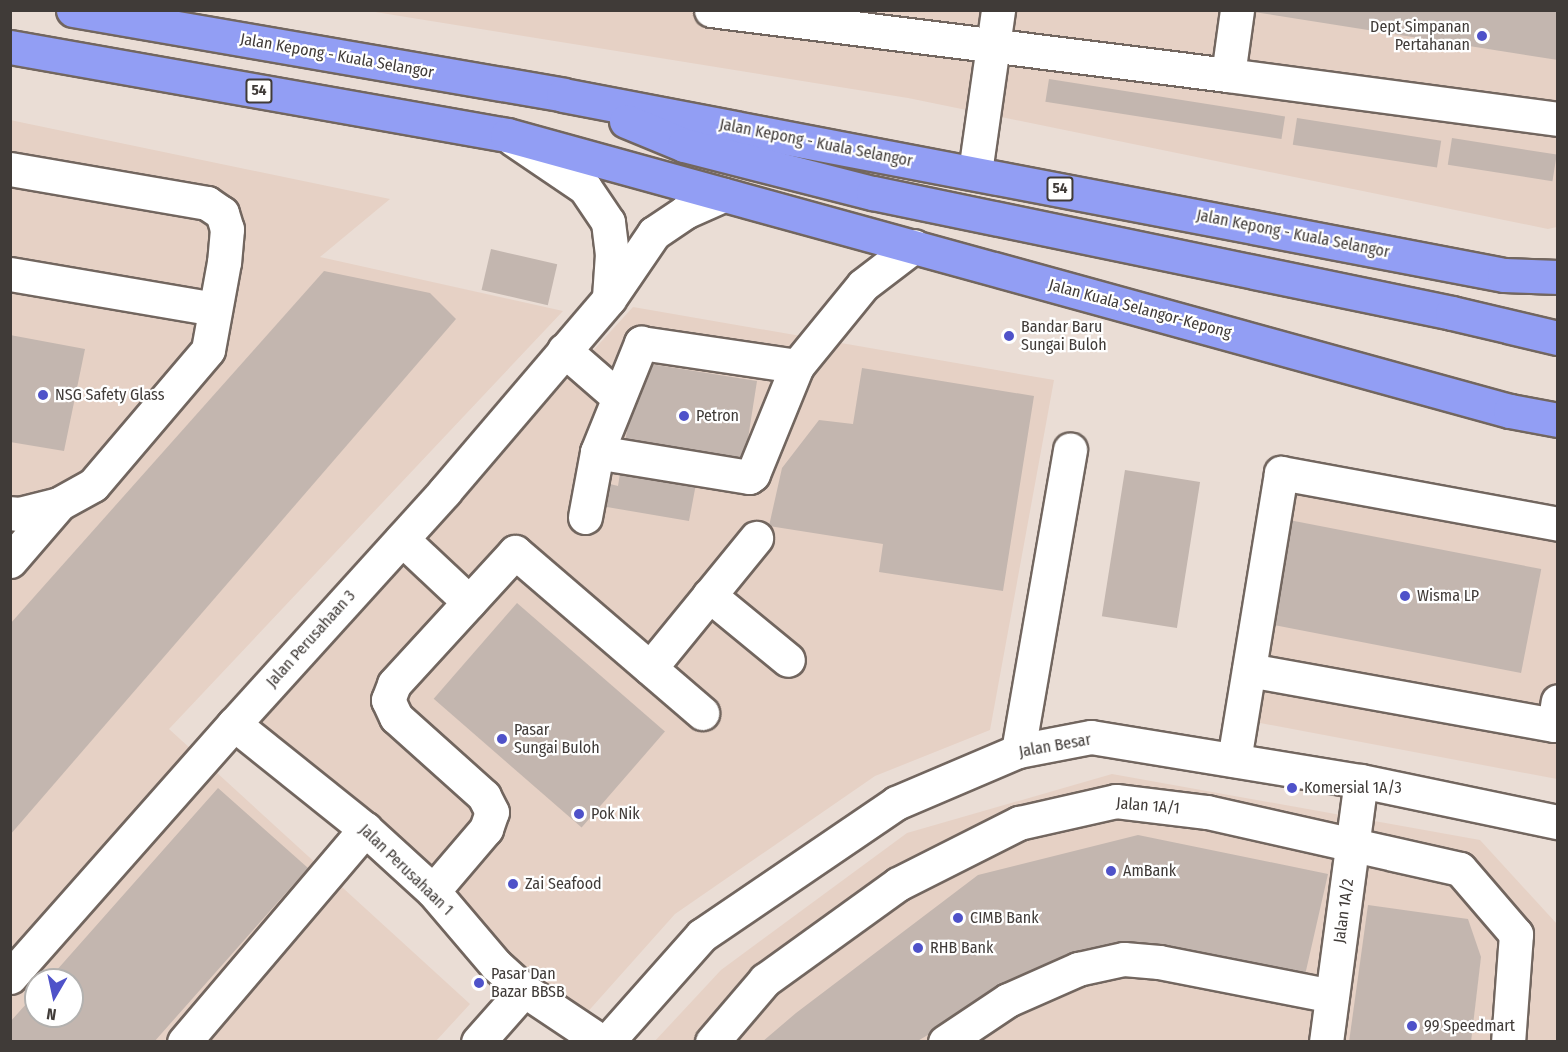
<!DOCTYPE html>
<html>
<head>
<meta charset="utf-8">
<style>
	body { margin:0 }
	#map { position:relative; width:1568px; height:1052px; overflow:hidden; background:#eaddd5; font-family:"Fira Sans Condensed",sans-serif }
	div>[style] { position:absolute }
	.built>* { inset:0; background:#e6d1c5 }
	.building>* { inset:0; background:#c3b6af; transform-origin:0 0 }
	.roads { filter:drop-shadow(2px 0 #72665f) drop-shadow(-2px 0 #72665f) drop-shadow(0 2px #72665f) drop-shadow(0 -2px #72665f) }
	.minor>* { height:33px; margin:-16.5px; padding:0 16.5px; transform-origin:16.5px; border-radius:16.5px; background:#fff }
	.highway>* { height:33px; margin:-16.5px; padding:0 16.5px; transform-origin:16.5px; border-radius:16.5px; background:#929ef4 }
	.dots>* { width:16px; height:16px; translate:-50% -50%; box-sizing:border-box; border:3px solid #fff; border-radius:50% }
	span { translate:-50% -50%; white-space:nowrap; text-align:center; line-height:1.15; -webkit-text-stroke:4.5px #fff; paint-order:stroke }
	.shield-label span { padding:2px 4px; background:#fff; border:2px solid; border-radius:4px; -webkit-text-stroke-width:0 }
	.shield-label { font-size:15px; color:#403b38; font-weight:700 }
	.poi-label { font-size:16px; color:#403b38 }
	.right { translate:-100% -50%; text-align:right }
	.left { translate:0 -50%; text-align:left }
	.street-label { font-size:16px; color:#403b38 }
	.frame { position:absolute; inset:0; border:12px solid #403b38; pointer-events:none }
	.north { position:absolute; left:24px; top:968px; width:60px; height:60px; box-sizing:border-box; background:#fff; border:2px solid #b3b1af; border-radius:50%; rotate:189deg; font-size:16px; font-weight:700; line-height:24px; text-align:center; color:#403b38 }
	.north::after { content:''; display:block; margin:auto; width:21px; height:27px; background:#4f52c9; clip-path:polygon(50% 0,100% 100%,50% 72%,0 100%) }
</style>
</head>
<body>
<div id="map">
	<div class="built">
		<i style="clip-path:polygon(369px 11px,1557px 11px,1557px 227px,1548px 229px,908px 98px)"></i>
		<i style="clip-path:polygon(evenodd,10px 120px,390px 199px,320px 257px,563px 311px,169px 729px,470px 1004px,436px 1041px,11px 1041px,10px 120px,36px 980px,72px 980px,72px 1016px,36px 1016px,36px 980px)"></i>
		<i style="clip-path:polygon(633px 307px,1054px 380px,990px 730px,875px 776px,675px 914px,584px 1016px,534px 983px,253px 721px)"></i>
		<i style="clip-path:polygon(1290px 489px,1557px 539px,1557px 779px,1255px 722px)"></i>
		<i style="clip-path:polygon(1112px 774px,1480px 840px,1557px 924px,1557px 1041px,654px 1042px,721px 970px,907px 833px)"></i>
	</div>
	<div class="building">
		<i style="clip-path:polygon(1254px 10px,1558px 10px,1558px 60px,1254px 12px)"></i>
		<i style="left:1049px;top:79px;width:239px;height:23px;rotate:9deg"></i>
		<i style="left:1297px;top:118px;width:146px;height:27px;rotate:9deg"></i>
		<i style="left:1452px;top:138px;width:106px;height:27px;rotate:9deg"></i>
		<i style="left:491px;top:249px;width:68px;height:42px;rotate:13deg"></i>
		<i style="clip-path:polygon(324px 271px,430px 293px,456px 319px,10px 835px,10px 624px)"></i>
		<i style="clip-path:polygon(10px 335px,85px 349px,64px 451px,10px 442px)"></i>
		<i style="clip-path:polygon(638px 362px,757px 381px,744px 464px,701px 457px,689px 521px,601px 506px,606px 483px,618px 486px)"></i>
		<i style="clip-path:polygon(862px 368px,1034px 396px,1003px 591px,879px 572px,883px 544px,769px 526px,782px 468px,819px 420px,853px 424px)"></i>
		<i style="left:1125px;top:470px;width:76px;height:148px;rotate:9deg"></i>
		<i style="left:1289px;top:520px;width:257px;height:106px;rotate:11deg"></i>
		<i style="left:517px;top:603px;width:196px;height:127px;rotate:41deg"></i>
		<i style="clip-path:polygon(218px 788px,308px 868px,154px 1042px,10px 1042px,10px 1022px,36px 993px,36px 1016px,72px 1016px,72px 980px,48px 980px)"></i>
		<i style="clip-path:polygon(1138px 835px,1328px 874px,1303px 984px,1120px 946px,1024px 978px,916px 1042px,762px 1042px,796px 1013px,978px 875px)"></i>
		<i style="clip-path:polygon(1368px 905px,1468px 919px,1481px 957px,1471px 1042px,1349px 1042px)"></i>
	</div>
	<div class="roads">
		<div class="minor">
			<i style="left:711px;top:10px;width:521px;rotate:7.17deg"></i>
			<i style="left:1228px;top:75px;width:333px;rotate:7.6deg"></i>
			<i style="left:1228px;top:75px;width:66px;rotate:-82.1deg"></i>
			<i style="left:513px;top:139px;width:87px;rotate:34.2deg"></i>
			<i style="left:585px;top:188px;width:41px;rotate:55.9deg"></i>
			<i style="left:608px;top:222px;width:32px;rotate:83deg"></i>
			<i style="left:612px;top:254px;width:43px;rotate:94deg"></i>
			<i style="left:10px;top:169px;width:200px;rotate:9.8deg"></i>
			<i style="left:207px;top:203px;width:18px;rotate:34deg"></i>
			<i style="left:222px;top:213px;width:17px;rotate:73deg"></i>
			<i style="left:227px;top:229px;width:33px;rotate:95deg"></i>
			<i style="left:224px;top:262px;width:89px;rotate:100.3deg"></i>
			<i style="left:208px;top:350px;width:177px;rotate:130.4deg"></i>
			<i style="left:93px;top:485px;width:39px;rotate:151deg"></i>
			<i style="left:59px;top:504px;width:41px;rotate:166deg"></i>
			<i style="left:19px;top:514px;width:9px;rotate:-174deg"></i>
			<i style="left:975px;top:172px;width:164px;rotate:-81.9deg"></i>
			<i style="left:10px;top:274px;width:208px;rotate:9.7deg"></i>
			<i style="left:564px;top:350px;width:72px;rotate:41deg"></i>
			<i style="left:797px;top:366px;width:117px;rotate:112.2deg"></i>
			<i style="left:753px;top:474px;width:5px;rotate:143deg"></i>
			<i style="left:749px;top:477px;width:154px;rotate:-170.7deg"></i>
			<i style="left:597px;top:452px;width:118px;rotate:-68deg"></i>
			<i style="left:641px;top:343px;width:158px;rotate:8.4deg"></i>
			<i style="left:797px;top:366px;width:104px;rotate:-50.8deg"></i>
			<i style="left:863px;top:285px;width:64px;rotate:-37.4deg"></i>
			<i style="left:585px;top:517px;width:66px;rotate:-79.5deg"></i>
			<i style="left:402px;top:539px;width:92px;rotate:43.2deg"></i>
			<i style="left:10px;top:561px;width:75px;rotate:-49.3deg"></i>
			<i style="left:709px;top:595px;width:102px;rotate:39.4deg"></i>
			<i style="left:650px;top:668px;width:168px;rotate:-50.8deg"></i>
			<i style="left:1249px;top:670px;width:310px;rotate:10.2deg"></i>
			<i style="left:1554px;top:725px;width:24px;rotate:-81deg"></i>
			<i style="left:234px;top:724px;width:168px;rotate:38.7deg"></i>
			<i style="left:365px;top:829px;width:92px;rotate:42.4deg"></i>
			<i style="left:433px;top:891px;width:97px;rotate:49.6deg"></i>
			<i style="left:496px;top:965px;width:38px;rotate:42deg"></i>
			<i style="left:524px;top:990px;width:94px;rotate:33.7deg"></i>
			<i style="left:1018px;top:751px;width:306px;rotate:-80.2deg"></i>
			<i style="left:1234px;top:760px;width:291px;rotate:-80.7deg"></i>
			<i style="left:1281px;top:473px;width:282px;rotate:10.4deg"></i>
			<i style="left:433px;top:891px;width:82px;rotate:-49.5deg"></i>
			<i style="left:486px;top:829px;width:18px;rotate:-71deg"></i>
			<i style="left:492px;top:812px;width:18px;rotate:-117deg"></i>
			<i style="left:484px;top:796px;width:118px;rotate:-138.1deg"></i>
			<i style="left:396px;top:717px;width:19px;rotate:-115deg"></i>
			<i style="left:388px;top:700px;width:17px;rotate:-69deg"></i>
			<i style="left:394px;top:684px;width:179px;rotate:-47.5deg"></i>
			<i style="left:515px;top:552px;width:247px;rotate:40.7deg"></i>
			<i style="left:10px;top:977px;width:338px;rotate:-48.5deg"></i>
			<i style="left:234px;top:724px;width:314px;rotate:-47.8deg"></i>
			<i style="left:445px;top:491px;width:253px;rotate:-49.5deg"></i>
			<i style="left:609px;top:299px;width:80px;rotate:-55.7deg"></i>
			<i style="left:654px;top:233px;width:37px;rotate:-34deg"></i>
			<i style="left:685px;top:212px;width:42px;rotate:-24.1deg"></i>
			<i style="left:184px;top:1042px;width:280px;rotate:-49.6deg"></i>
			<i style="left:478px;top:1042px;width:69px;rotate:-48.5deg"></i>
			<i style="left:607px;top:1042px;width:143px;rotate:-48.4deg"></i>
			<i style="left:702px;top:935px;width:235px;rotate:-34.2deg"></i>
			<i style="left:896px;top:803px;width:133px;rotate:-23.1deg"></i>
			<i style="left:1018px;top:751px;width:74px;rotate:-10.9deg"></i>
			<i style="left:1091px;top:737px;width:274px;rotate:9.3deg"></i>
			<i style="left:1361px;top:781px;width:201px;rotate:11.8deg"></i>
			<i style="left:712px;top:1042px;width:82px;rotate:-49.5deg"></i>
			<i style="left:765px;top:980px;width:164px;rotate:-35.8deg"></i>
			<i style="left:898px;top:884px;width:136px;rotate:-26.8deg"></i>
			<i style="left:1019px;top:823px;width:99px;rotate:-12.8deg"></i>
			<i style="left:1116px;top:801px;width:92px;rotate:6.9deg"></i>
			<i style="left:1207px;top:812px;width:259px;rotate:12.7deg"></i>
			<i style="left:1460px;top:869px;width:86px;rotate:49.3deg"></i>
			<i style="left:1516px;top:934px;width:108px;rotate:94.2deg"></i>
			<i style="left:945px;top:1042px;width:76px;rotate:-33.7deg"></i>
			<i style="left:1008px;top:1000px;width:77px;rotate:-23.9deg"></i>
			<i style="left:1078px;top:969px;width:47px;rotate:-12.3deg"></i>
			<i style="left:1124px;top:959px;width:35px;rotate:5deg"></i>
			<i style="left:1159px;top:962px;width:176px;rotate:11.1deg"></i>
			<i style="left:1326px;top:1042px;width:263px;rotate:-82.4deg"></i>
		</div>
		<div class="highway">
			<i style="left:73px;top:10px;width:497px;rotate:9.8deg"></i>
			<i style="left:563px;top:95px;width:958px;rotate:10.83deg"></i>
			<i style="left:1504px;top:275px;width:54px;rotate:2.1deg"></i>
			<i style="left:10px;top:47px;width:505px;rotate:10.04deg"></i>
			<i style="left:507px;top:135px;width:1040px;rotate:15.39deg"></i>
			<i style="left:1510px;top:411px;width:49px;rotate:10.6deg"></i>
			<i style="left:626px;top:121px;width:63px;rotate:22.5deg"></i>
			<i style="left:684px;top:145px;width:195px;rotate:14.3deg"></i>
			<i style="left:873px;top:193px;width:591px;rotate:11.71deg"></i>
			<i style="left:1452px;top:313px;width:109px;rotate:13.3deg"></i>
		</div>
	</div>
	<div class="dots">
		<i style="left:1482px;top:36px;background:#4f52c9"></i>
		<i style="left:1009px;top:336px;background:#4f52c9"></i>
		<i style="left:43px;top:395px;background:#4f52c9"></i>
		<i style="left:684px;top:416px;background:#4f52c9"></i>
		<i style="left:1405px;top:596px;background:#4f52c9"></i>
		<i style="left:502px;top:739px;background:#4f52c9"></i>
		<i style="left:1292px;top:788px;background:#4f52c9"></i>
		<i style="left:579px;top:814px;background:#4f52c9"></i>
		<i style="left:1111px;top:871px;background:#4f52c9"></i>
		<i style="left:513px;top:884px;background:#4f52c9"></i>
		<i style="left:958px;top:918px;background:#4f52c9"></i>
		<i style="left:918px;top:948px;background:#4f52c9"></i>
		<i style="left:479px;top:983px;background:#4f52c9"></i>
		<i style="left:1412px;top:1026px;background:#4f52c9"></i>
	</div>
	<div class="shield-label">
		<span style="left:259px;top:91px">54</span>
		<span style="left:1060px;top:189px">54</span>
	</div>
	<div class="poi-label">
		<span class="right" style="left:1470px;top:36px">Dept Simpanan<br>Pertahanan</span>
		<span class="left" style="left:1021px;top:336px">Bandar Baru<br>Sungai Buloh</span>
		<span class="left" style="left:55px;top:395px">NSG Safety Glass</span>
		<span class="left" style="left:696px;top:416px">Petron</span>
		<span class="left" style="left:1417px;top:596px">Wisma LP</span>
		<span class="left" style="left:514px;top:739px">Pasar<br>Sungai Buloh</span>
		<span class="left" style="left:1304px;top:788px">Komersial 1A/3</span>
		<span class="left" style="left:591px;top:814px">Pok Nik</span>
		<span class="left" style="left:1123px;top:871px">AmBank</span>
		<span class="left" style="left:525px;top:884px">Zai Seafood</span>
		<span class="left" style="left:970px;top:918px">CIMB Bank</span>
		<span class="left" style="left:930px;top:948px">RHB Bank</span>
		<span class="left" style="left:491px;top:983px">Pasar Dan<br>Bazar BBSB</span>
		<span class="left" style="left:1424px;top:1026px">99 Speedmart</span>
	</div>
	<div class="street-label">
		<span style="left:337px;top:56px;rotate:10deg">Jalan Kepong - Kuala Selangor</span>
		<span style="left:816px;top:143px;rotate:11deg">Jalan Kepong - Kuala Selangor</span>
		<span style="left:1293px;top:234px;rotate:11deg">Jalan Kepong - Kuala Selangor</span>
		<span style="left:1140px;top:309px;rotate:15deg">Jalan Kuala Selangor-Kepong</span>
		<span style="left:311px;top:639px;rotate:-48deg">Jalan Perusahaan 3</span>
		<span style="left:1055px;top:746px;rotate:-10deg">Jalan Besar</span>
		<span style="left:1148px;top:806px;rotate:5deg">Jalan 1A/1</span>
		<span style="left:406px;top:870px;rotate:44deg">Jalan Perusahaan 1</span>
		<span style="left:1344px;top:911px;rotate:-82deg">Jalan 1A/2</span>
	</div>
	<div class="frame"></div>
	<div class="north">N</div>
</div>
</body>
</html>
